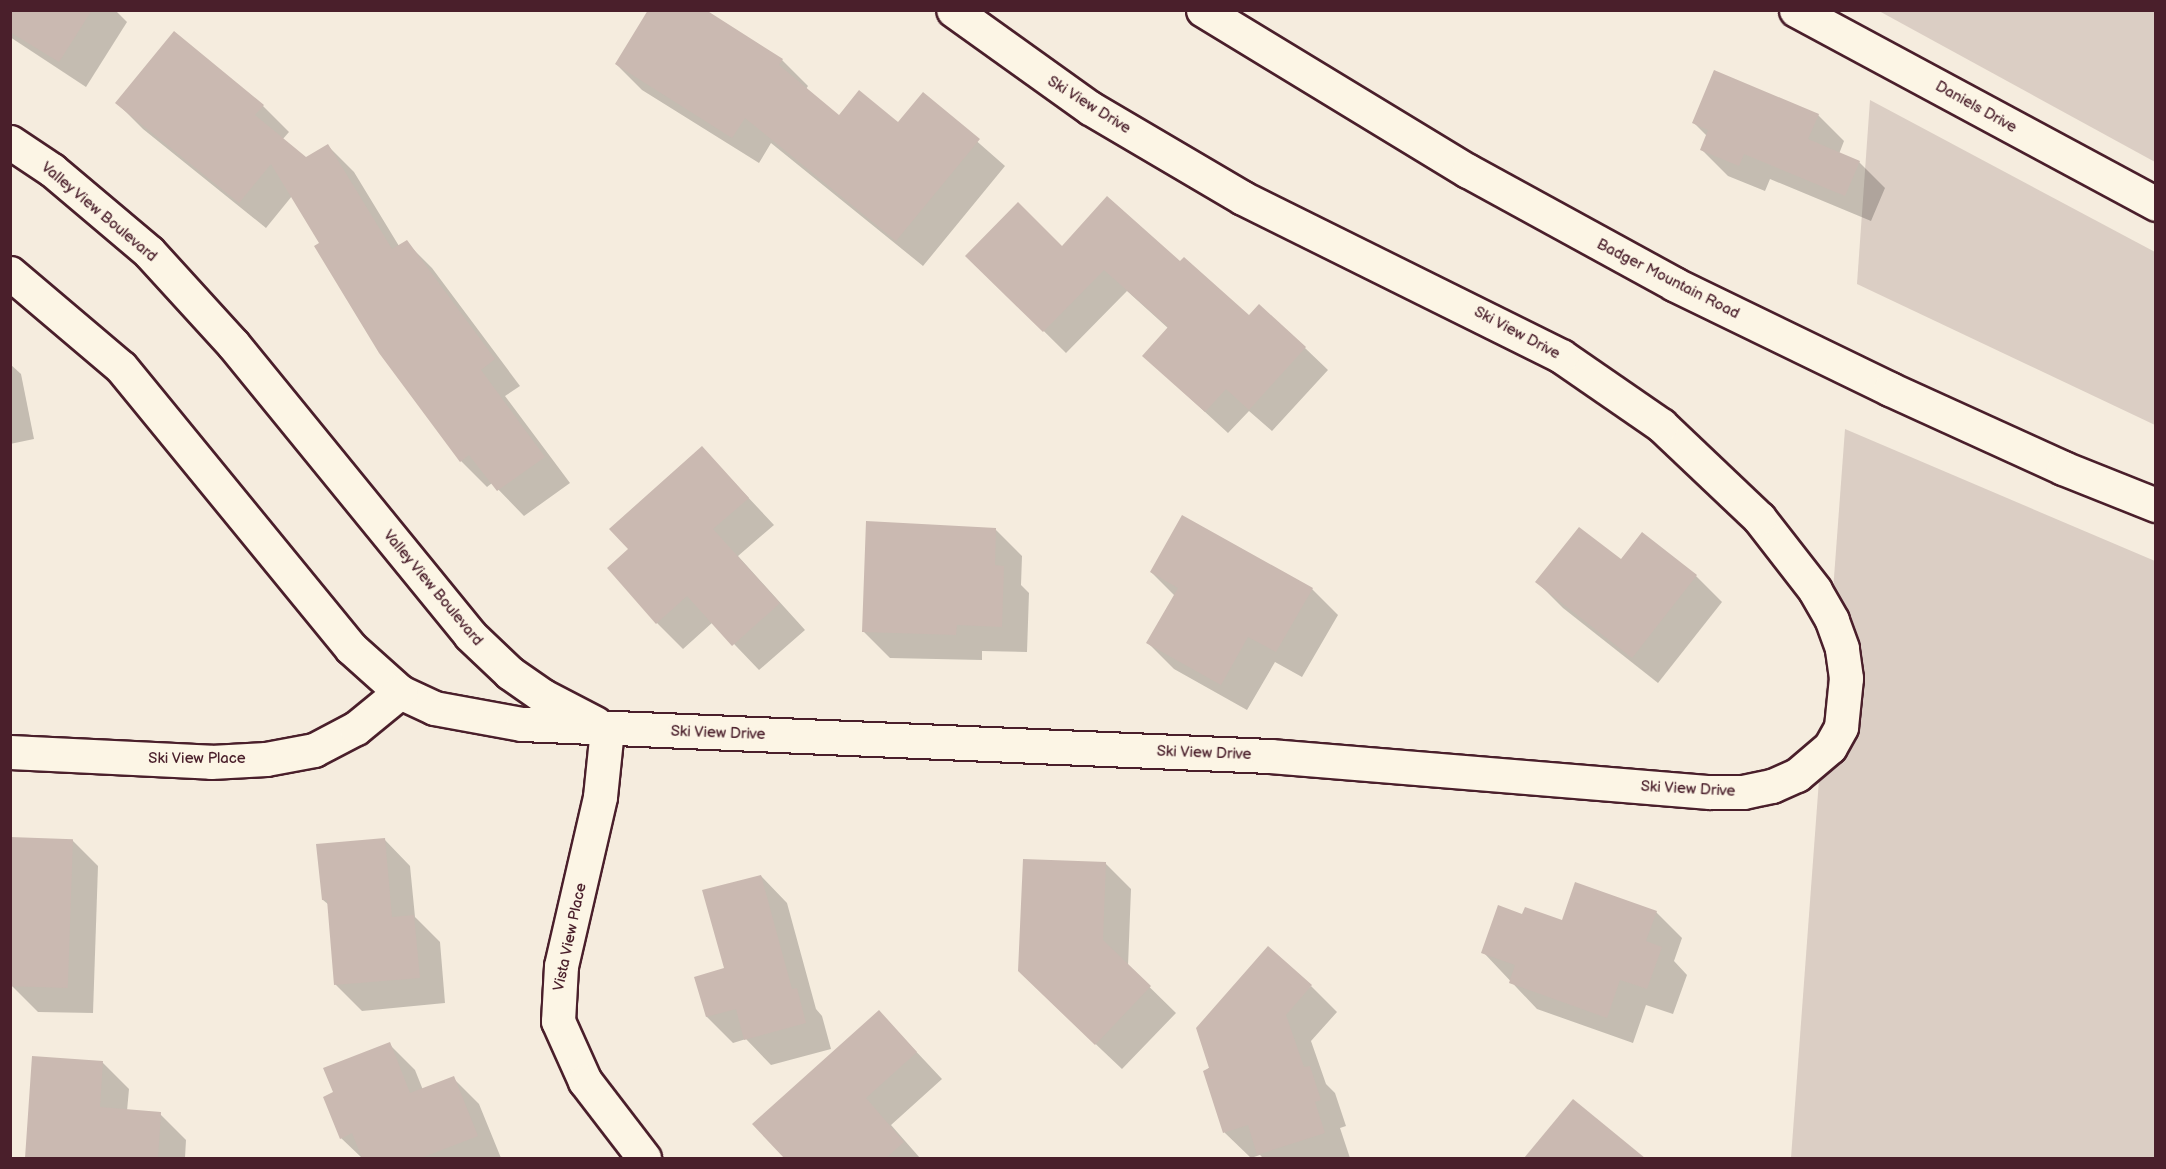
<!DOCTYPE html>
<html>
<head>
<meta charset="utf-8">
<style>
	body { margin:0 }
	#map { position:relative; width:2166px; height:1169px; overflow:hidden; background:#f5ecde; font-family:"Balsamiq Sans",sans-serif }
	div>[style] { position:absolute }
	.green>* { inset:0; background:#dbcec4 }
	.shadow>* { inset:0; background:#0003 }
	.building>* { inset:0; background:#cab9b1; transform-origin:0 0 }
	.roads { filter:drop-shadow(2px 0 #4a1f2b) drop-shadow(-2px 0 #4a1f2b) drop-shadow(0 2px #4a1f2b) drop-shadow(0 -2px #4a1f2b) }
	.street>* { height:33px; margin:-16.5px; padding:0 16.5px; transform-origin:16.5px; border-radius:16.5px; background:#fcf5e5 }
	.secondary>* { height:33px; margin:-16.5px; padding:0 16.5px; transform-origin:16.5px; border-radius:16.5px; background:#fcf5e5 }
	span { translate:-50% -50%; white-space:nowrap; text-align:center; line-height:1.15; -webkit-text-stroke:6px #fcf5e5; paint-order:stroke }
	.street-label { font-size:15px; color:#4a1f2b }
	.frame { position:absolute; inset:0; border:12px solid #4a1f2b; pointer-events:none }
</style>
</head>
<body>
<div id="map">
	<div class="green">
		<i style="clip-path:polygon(1879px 11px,2155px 11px,2155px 162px)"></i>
		<i style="clip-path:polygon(1870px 100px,2155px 252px,2155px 425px,1857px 284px)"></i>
		<i style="clip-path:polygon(1845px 429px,2155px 561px,2155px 1158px,1791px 1158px)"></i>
	</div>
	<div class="shadow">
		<i style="clip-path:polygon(10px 10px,115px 10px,127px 22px,86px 87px,10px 37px)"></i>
		<i style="clip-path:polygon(782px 60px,808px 86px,806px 89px,840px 117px,898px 124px,923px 94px,1005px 166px,923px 266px,771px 143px,759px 163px,642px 90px,616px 64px)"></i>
		<i style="clip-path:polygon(117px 103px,263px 106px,289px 132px,282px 140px,306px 159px,328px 146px,354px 172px,399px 246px,406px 242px,432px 268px,520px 386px,505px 396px,570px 483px,524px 516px,492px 483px,487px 487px,461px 461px,292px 196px,266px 228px,143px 129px)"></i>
		<i style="clip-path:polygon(1818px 115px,1844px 141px,1839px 154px,1859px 162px,1885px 188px,1871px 221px,1770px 179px,1765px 191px,1728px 176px,1702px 150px,1707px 136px,1694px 123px)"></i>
		<i style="clip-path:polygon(1062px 248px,1180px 263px,1249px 317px,1305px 348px,1328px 370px,1272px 431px,1249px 411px,1228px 433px,1144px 356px,1169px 329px,1127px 291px,1066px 353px,967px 255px)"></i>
		<i style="clip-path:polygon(10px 364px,21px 374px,34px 439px,10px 444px)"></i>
		<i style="clip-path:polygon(702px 448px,774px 525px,738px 556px,805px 630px,759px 670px,713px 622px,683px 649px,657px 623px,630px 549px)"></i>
		<i style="clip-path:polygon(996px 530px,1022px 556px,1021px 585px,1029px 593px,1027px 652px,982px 651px,982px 660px,890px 658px,864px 632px)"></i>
		<i style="clip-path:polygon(1622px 561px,1696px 576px,1722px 602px,1658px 683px,1563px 608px,1537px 582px)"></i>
		<i style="clip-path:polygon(1151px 572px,1312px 589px,1338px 615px,1302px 677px,1275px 662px,1247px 710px,1174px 669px,1148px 643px,1175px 596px)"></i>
		<i style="clip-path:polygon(384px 839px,410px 866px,415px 917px,440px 942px,445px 1003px,362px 1011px,336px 985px,329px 905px,323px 900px)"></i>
		<i style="clip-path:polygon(72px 840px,98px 866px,93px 1013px,38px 1012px,12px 986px)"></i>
		<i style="clip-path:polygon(1105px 863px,1131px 889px,1128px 966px,1176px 1013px,1122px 1069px,1046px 997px)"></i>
		<i style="clip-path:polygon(761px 876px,787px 903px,816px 1009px,822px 1016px,831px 1049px,771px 1065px,746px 1039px,733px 1043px,707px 1017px,696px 978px,726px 969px)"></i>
		<i style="clip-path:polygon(1656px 912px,1682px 938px,1674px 961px,1687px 975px,1673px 1014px,1646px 1005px,1633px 1043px,1537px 1009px,1483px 952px,1523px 916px,1563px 922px)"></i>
		<i style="clip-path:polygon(1311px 986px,1337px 1012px,1311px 1041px,1326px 1084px,1335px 1093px,1346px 1126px,1340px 1128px,1350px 1158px,1263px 1158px,1260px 1155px,1251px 1158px,1225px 1133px,1205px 1071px)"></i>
		<i style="clip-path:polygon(879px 1012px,942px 1079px,891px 1125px,920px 1158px,786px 1158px,755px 1124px)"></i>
		<i style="clip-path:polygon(389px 1044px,415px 1070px,423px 1090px,453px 1078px,479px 1104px,501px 1158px,362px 1158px,341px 1138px,335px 1093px)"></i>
		<i style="clip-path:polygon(33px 1058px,103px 1063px,129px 1089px,127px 1111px,160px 1114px,186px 1140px,185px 1158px,26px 1158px)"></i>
		<i style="clip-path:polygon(1573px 1101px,1633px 1151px,1641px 1158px,1526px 1158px)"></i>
	</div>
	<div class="building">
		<i style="clip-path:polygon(10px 10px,92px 10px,59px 62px,10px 32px)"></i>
		<i style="clip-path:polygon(648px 10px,706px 10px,783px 59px,779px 65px,839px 115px,859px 90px,898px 122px,923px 92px,980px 139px,896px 241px,745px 118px,732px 138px,615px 64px)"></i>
		<i style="clip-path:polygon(174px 31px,264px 105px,255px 115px,306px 157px,328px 144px,392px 249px,407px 240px,495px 359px,481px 370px,545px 457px,497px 491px,469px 455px,460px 462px,379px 353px,314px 246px,319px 243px,271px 164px,239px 203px,115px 103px)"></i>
		<i style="clip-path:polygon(1714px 70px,1819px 114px,1808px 139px,1860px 161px,1845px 196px,1744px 154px,1739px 166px,1700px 150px,1708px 130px,1692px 123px)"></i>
		<i style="clip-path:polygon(1107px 196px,1180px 261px,1184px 257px,1249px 315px,1259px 304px,1306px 347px,1249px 410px,1226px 389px,1205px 412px,1142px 356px,1168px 327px,1104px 270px,1043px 332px,965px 256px,1018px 202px,1062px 246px)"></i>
		<i style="clip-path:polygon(702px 446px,749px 498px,713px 529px,780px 603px,732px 646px,687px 596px,656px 624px,607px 568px,628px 549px,609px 529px)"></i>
		<i style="clip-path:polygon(1182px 515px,1313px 588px,1276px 652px,1248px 637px,1221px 685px,1146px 643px,1178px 588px,1150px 572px)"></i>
		<i style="clip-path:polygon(866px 521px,996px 528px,995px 565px,1004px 566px,1002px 627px,957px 625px,956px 635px,862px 632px)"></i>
		<i style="clip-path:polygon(1579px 527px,1621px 559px,1642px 532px,1697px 575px,1632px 658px,1535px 582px)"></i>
		<i style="left:10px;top:837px;width:63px;height:149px;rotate:2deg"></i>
		<i style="clip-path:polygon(385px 838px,392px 917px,414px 915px,420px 978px,334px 985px,327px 900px,322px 900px,316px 844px)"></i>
		<i style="clip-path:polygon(1023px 859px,1106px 862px,1103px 940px,1151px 986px,1095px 1045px,1018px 971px)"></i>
		<i style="clip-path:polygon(761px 875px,792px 989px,797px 988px,806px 1023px,744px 1040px,736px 1009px,706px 1017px,694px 977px,724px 968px,702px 890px)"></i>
		<i style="clip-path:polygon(1575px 882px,1657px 911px,1646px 941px,1662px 947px,1647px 989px,1620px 980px,1607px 1018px,1509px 983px,1515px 965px,1481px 953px,1498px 905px,1522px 914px,1525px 907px,1562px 920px)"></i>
		<i style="clip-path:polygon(1268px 946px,1312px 985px,1286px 1015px,1304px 1067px,1310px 1066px,1321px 1100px,1315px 1102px,1325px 1133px,1257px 1155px,1248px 1125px,1223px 1133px,1203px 1071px,1209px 1068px,1196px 1028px)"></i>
		<i style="clip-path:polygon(879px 1010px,917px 1052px,866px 1098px,904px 1142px,886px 1158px,784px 1158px,752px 1124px)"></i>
		<i style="clip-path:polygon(390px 1042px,410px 1093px,454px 1076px,478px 1136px,421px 1158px,362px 1158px,352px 1133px,340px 1139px,323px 1097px,333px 1092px,323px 1068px)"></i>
		<i style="clip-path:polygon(32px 1056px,103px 1061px,100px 1107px,161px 1112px,158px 1158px,25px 1158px)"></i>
		<i style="clip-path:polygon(1573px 1099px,1645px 1158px,1524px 1158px)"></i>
	</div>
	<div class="roads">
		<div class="street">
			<i style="left:1796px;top:10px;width:409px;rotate:28.3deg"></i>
			<i style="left:10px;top:142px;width:50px;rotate:33.7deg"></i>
			<i style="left:52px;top:170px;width:127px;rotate:40.2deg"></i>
			<i style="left:149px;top:252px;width:125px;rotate:47.6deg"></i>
			<i style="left:233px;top:344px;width:375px;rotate:50.8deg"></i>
			<i style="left:470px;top:635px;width:55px;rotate:43.5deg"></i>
			<i style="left:510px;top:673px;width:40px;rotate:34.9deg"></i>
			<i style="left:543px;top:696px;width:59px;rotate:27.4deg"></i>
			<i style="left:10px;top:273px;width:145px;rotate:40.3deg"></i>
			<i style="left:121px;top:367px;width:363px;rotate:50.7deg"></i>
			<i style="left:351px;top:648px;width:66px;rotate:41.9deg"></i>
			<i style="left:400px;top:692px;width:38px;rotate:25deg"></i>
			<i style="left:434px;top:708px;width:89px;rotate:10.3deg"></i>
			<i style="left:522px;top:724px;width:749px;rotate:2.45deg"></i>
			<i style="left:1270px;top:756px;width:441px;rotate:4.7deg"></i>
			<i style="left:1710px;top:792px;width:33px"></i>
			<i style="left:1743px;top:792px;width:30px;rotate:-12deg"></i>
			<i style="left:1772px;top:786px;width:27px;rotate:-24deg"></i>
			<i style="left:1797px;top:775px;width:43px;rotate:-40.3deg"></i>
			<i style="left:1830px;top:747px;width:23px;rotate:-61deg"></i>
			<i style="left:1841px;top:727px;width:49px;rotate:-84.2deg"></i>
			<i style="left:1846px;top:678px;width:30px;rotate:-98deg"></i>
			<i style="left:1842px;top:648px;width:30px;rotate:-110deg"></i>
			<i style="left:1832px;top:620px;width:34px;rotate:-120deg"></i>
			<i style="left:1815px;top:590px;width:91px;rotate:-127.9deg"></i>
			<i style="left:1759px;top:518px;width:135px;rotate:-136.5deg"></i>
			<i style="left:1661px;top:425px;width:121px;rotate:-145.4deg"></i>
			<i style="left:1561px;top:356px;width:355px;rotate:-153.6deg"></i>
			<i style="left:1243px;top:198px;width:178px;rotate:-149.5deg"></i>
			<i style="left:1090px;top:108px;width:168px;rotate:-144.4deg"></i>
			<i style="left:607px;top:729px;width:68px;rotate:95.9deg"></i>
			<i style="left:600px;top:797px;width:173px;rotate:103deg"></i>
			<i style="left:561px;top:966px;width:55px;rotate:93.1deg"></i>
			<i style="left:558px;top:1021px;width:66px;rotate:65.8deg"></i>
			<i style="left:585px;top:1081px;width:97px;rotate:52.5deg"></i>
			<i style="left:10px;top:752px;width:201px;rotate:2.8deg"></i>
			<i style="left:211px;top:762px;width:55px;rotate:-3.1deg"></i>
			<i style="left:266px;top:759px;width:49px;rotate:-10.6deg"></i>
			<i style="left:314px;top:750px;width:47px;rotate:-27.6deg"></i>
			<i style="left:356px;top:728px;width:57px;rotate:-39.3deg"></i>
		</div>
		<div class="secondary">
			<i style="left:1203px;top:10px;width:310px;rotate:31.3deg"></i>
			<i style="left:1468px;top:171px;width:235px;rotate:28.7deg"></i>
			<i style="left:1674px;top:284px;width:240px;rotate:25.9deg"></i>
			<i style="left:1890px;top:389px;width:190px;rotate:24.5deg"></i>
			<i style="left:2063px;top:468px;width:100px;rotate:21.7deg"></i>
		</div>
	</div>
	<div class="street-label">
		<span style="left:1089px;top:105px;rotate:32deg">Ski View Drive</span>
		<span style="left:1976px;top:107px;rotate:29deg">Daniels Drive</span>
		<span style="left:99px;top:212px;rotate:40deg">Valley View Boulevard</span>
		<span style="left:1668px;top:279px;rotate:27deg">Badger Mountain Road</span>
		<span style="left:1517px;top:333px;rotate:28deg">Ski View Drive</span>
		<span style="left:433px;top:588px;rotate:50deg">Valley View Boulevard</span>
		<span style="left:718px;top:733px;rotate:2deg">Ski View Drive</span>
		<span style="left:1204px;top:753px;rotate:2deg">Ski View Drive</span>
		<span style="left:197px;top:759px">Ski View Place</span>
		<span style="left:1688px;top:789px;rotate:3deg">Ski View Drive</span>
		<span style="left:570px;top:937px;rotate:-78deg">Vista View Place</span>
	</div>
	<div class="frame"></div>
</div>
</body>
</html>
